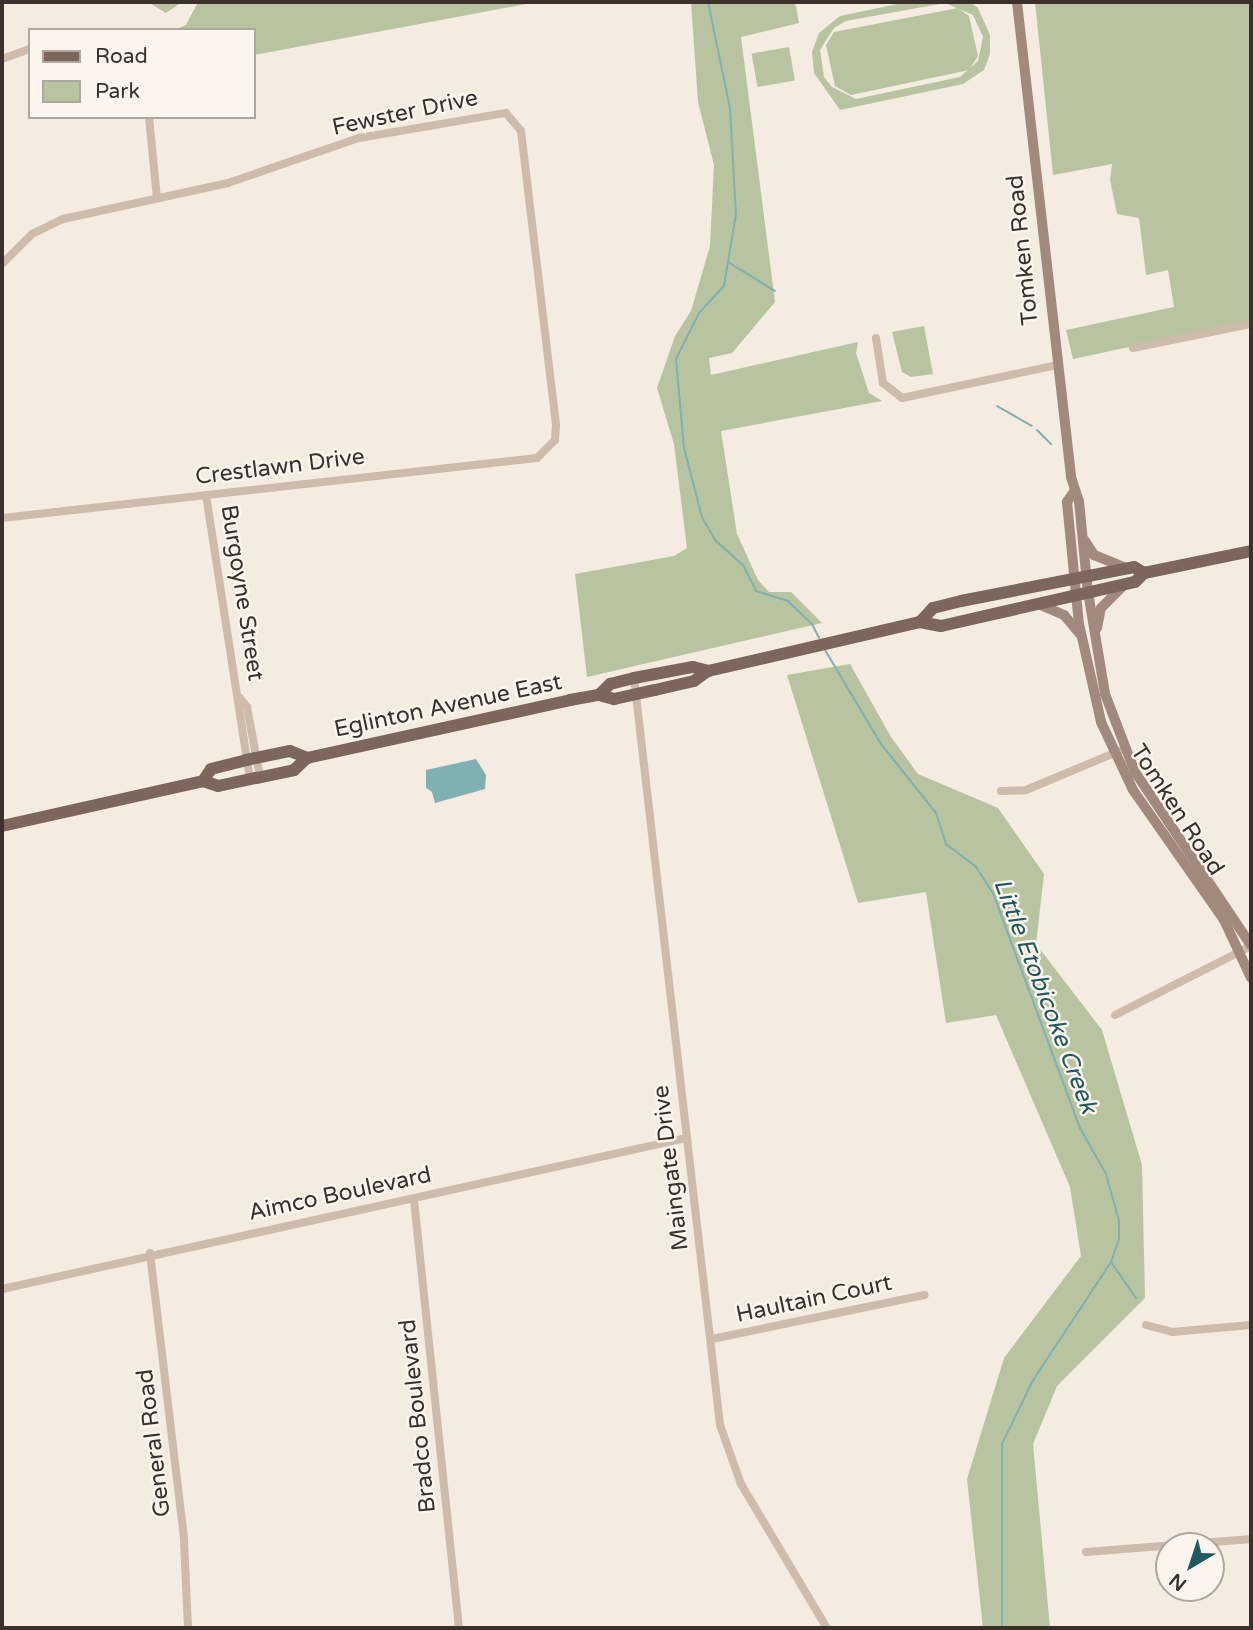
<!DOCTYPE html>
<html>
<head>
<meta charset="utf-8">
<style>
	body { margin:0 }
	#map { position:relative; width:1253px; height:1630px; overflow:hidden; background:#f4ebe1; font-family:"Varela Round",sans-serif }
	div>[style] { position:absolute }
	.green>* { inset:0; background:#b8c4a0; transform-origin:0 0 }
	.water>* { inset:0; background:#7fb0b2 }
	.stream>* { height:2px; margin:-1px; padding:0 1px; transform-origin:1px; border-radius:1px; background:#7fb0b2 }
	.street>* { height:8px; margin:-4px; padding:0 4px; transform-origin:4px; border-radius:4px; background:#cdbbac }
	.secondary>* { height:10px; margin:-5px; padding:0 5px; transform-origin:5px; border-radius:5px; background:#a18a7d }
	.primary>* { height:12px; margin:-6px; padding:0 6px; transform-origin:6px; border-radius:6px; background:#7d675c }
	span { translate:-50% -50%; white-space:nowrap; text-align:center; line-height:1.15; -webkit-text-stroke:5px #fbf5ee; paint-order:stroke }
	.street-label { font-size:23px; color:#3b302b }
	.water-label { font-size:24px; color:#1f5a5e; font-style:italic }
	.frame { position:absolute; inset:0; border:4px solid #3b302b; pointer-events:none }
	.legend { position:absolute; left:28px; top:28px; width:228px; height:91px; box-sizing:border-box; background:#fbf5ee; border:2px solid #aea6a0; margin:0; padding:9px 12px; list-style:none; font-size:21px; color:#3b302b }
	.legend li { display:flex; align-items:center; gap:14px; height:35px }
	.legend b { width:35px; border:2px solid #aea6a0 }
	.north { position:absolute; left:1155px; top:1532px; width:70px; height:70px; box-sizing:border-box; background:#fbf5ee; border:2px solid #aea6a0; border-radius:50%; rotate:219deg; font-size:19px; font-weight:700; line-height:28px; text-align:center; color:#3b302b }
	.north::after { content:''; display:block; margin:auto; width:24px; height:32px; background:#1f5a5e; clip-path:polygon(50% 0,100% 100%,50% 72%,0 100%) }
</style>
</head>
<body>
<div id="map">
	<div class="green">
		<i style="clip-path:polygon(148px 2px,182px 2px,166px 13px)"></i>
		<i style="clip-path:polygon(198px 2px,537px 2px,254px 55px,254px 30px,174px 30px,186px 25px)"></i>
		<i style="clip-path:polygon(691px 2px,795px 2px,799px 23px,741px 37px,775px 302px,732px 353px,709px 358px,711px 375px,858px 342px,856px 353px,869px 393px,882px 401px,721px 431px,737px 534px,758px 580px,769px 592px,791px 592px,822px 623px,587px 677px,575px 574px,674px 556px,687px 548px,674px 444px,657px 388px,675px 336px,691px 311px,710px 246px,714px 165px,698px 102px)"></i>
		<i style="clip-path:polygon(evenodd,907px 2px,970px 2px,978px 8px,990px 35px,990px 54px,984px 70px,963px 84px,840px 110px,814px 73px,812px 52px,819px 33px,840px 16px,907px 2px,945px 3px,973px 15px,983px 37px,978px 61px,960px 77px,856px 99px,832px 87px,824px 77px,820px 50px,834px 28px,846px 21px,945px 3px)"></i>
		<i style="clip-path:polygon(1035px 2px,1251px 2px,1251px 321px,1073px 359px,1066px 330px,1174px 307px,1168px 270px,1146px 275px,1139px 218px,1117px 214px,1110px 180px,1112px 164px,1053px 175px)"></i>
		<i style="clip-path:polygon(958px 8px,969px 16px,978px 56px,969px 70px,851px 95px,835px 86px,826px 45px,834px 32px)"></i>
		<i style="left:789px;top:47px;width:34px;height:38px;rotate:80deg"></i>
		<i style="clip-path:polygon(924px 326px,933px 374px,911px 377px,902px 372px,892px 332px)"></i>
		<i style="clip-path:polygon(850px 664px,891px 737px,918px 774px,998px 808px,1044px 874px,1036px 944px,1102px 1030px,1142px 1165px,1145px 1298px,1057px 1386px,1033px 1444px,1050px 1628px,983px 1628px,967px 1479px,1004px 1358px,1081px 1256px,1070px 1187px,996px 1015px,946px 1023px,926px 892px,858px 903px,787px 675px)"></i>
	</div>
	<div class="water">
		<i style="clip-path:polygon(476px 759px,486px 775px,485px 789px,435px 803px,432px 792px,426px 788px,426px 770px)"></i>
	</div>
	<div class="stream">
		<i style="left:708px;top:2px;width:108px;rotate:78.3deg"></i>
		<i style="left:730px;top:108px;width:106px;rotate:86.8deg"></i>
		<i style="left:736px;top:214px;width:73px;rotate:99.5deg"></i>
		<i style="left:724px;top:286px;width:37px;rotate:133deg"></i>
		<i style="left:699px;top:313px;width:51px;rotate:116.6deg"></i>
		<i style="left:676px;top:359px;width:89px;rotate:84.9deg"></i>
		<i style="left:684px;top:448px;width:71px;rotate:75.4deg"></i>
		<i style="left:702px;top:517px;width:28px;rotate:60deg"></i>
		<i style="left:716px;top:541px;width:36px;rotate:42deg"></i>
		<i style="left:743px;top:565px;width:29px;rotate:63deg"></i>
		<i style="left:756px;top:591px;width:34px;rotate:17deg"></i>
		<i style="left:788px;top:601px;width:33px;rotate:44deg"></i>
		<i style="left:812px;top:624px;width:16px;rotate:63deg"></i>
		<i style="left:728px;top:262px;width:55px;rotate:31.7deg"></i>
		<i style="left:997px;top:406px;width:40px;rotate:29.7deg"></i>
		<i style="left:1037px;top:430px;width:20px;rotate:45deg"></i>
		<i style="left:825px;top:650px;width:109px;rotate:59.2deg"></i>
		<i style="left:881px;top:744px;width:88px;rotate:51.4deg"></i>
		<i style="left:936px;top:813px;width:33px;rotate:72deg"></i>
		<i style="left:946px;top:844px;width:38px;rotate:37deg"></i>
		<i style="left:976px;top:867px;width:31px;rotate:57deg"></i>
		<i style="left:993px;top:893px;width:251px;rotate:69.7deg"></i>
		<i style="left:1080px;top:1128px;width:53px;rotate:60.5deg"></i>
		<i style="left:1106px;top:1174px;width:49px;rotate:74.5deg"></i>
		<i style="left:1119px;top:1221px;width:18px;rotate:90deg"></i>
		<i style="left:1119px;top:1239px;width:24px;rotate:109deg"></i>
		<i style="left:1111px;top:1262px;width:144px;rotate:123.4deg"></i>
		<i style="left:1032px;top:1382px;width:69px;rotate:115.8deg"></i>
		<i style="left:1002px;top:1444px;width:184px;rotate:90deg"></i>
		<i style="left:1111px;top:1262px;width:44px;rotate:55.2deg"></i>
	</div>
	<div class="street">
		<i style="left:2px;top:59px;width:30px;rotate:-20deg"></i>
		<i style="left:149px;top:117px;width:81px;rotate:84.4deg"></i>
		<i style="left:2px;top:264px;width:42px;rotate:-45deg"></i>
		<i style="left:32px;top:234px;width:34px;rotate:-26deg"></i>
		<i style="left:63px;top:219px;width:169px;rotate:-12.3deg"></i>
		<i style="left:228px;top:183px;width:139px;rotate:-19deg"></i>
		<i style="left:359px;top:138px;width:149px;rotate:-9.7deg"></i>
		<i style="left:506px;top:113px;width:23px;rotate:50deg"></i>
		<i style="left:521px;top:131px;width:296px;rotate:83.2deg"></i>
		<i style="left:556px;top:425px;width:15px;rotate:94deg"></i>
		<i style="left:555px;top:440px;width:25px;rotate:135deg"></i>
		<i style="left:537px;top:458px;width:538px;rotate:173.6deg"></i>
		<i style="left:876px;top:338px;width:46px;rotate:81.2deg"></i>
		<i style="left:883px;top:383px;width:24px;rotate:38deg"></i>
		<i style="left:902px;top:398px;width:158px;rotate:-12deg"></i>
		<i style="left:1133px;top:348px;width:120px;rotate:-11.5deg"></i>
		<i style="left:206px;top:495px;width:288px;rotate:81.2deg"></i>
		<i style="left:634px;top:678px;width:752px;rotate:83.43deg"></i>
		<i style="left:720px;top:1425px;width:63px;rotate:70.4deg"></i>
		<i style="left:741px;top:1484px;width:168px;rotate:59.2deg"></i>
		<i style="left:239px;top:697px;width:13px;rotate:51deg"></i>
		<i style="left:247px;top:707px;width:71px;rotate:79.5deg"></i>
		<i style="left:1001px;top:791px;width:25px;rotate:-2deg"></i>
		<i style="left:1026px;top:790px;width:106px;rotate:-22.7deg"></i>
		<i style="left:1115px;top:1015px;width:153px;rotate:-26.9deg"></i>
		<i style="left:414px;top:1200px;width:430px;rotate:84deg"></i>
		<i style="left:150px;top:1253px;width:289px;rotate:83.2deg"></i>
		<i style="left:184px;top:1540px;width:88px;rotate:87.4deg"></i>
		<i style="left:2px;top:1289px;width:700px;rotate:-12.45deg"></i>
		<i style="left:1146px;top:1325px;width:27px;rotate:15deg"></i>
		<i style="left:1172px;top:1332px;width:79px;rotate:-5.1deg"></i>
		<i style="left:712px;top:1339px;width:217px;rotate:-11.7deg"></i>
		<i style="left:1086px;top:1552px;width:166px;rotate:-4.5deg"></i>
	</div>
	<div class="secondary">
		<i style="left:1017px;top:2px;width:478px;rotate:83.5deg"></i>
		<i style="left:1071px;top:477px;width:25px;rotate:72deg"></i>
		<i style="left:1079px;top:501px;width:91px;rotate:84.4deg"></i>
		<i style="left:1088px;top:592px;width:103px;rotate:80.5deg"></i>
		<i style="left:1105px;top:694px;width:84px;rotate:69deg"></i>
		<i style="left:1135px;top:772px;width:208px;rotate:56.2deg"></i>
		<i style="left:1073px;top:493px;width:11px;rotate:124deg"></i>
		<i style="left:1067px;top:502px;width:123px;rotate:84.4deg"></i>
		<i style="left:1079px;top:624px;width:100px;rotate:77.3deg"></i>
		<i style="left:1101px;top:722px;width:75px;rotate:64.8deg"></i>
		<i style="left:1133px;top:790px;width:159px;rotate:55deg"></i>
		<i style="left:1224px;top:920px;width:64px;rotate:65deg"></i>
		<i style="left:1085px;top:541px;width:17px;rotate:57deg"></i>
		<i style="left:1094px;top:555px;width:37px;rotate:22deg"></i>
		<i style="left:1038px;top:604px;width:28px;rotate:23deg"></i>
		<i style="left:1064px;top:615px;width:25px;rotate:50deg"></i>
		<i style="left:1097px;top:628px;width:20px;rotate:-79deg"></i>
		<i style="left:1101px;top:608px;width:34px;rotate:-45deg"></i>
	</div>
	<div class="primary">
		<i style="left:920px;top:622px;width:19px;rotate:-47deg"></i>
		<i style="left:933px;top:608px;width:29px;rotate:-14deg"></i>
		<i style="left:961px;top:601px;width:176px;rotate:-11.1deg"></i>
		<i style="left:1134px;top:567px;width:12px;rotate:31deg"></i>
		<i style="left:599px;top:695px;width:16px;rotate:-45deg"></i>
		<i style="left:610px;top:684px;width:25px;rotate:-14deg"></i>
		<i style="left:634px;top:678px;width:60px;rotate:-10.6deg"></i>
		<i style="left:693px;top:667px;width:16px;rotate:15deg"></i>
		<i style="left:203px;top:781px;width:14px;rotate:-56deg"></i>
		<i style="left:211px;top:769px;width:36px;rotate:-14deg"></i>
		<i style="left:246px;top:760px;width:45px;rotate:-11.6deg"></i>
		<i style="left:290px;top:751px;width:18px;rotate:22deg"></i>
		<i style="left:2px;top:826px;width:206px;rotate:-12.6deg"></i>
		<i style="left:203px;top:781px;width:16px;rotate:18deg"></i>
		<i style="left:218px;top:786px;width:40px;rotate:-12deg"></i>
		<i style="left:257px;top:778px;width:38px;rotate:-12deg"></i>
		<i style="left:294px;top:770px;width:18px;rotate:-43deg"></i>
		<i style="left:307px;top:758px;width:269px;rotate:-12.4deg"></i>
		<i style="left:570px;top:700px;width:29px;rotate:-10deg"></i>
		<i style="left:599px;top:695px;width:16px;rotate:15deg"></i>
		<i style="left:614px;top:699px;width:42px;rotate:-12.4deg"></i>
		<i style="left:655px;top:690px;width:40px;rotate:-13deg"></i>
		<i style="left:694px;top:681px;width:17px;rotate:-36deg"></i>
		<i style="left:708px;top:671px;width:218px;rotate:-13deg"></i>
		<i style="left:920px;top:622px;width:21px;rotate:11deg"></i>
		<i style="left:941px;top:626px;width:199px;rotate:-12.8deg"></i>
		<i style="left:1135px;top:582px;width:13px;rotate:-45deg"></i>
		<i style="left:1144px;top:573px;width:109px;rotate:-11.6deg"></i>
	</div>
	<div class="street-label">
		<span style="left:405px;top:113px;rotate:-12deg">Fewster Drive</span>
		<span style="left:1023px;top:250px;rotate:-96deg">Tomken Road</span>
		<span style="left:280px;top:467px;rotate:-7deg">Crestlawn Drive</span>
		<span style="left:242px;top:593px;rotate:81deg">Burgoyne Street</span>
		<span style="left:448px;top:706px;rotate:-12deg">Eglinton Avenue East</span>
		<span style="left:1177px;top:810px;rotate:57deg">Tomken Road</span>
		<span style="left:671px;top:1168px;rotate:-97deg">Maingate Drive</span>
		<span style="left:340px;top:1194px;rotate:-12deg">Aimco Boulevard</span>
		<span style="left:814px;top:1299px;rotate:-12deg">Haultain Court</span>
		<span style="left:418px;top:1416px;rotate:-96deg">Bradco Boulevard</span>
		<span style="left:154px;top:1443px;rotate:-97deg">General Road</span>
	</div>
	<div class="water-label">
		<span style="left:1045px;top:996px;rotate:69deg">Little Etobicoke Creek</span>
	</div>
	<div class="frame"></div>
	<ul class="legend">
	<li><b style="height:9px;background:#7d675c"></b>Road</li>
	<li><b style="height:19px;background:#b8c4a0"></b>Park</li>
	</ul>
	<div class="north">N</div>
</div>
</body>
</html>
